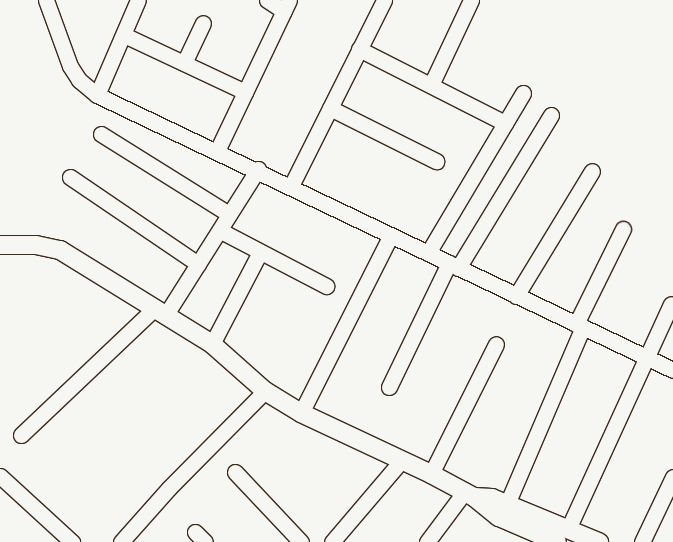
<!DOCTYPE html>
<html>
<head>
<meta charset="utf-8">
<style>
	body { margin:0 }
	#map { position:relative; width:673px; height:542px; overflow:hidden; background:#f6f6f2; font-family:Mali,sans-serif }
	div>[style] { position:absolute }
	.roads { filter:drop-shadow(1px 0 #3b2a1e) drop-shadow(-1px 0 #3b2a1e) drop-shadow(0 1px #3b2a1e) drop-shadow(0 -1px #3b2a1e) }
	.minor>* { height:15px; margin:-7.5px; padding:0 7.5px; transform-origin:7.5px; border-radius:7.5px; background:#f6f6f2 }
	.tertiary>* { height:18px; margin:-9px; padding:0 9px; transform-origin:9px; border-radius:9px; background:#f6f6f2 }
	span { translate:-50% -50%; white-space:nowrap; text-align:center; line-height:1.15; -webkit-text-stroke:5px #f6f6f2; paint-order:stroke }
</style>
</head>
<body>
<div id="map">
	<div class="roads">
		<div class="minor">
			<i style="left:46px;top:0;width:70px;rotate:70deg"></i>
			<i style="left:70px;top:66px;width:17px;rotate:57deg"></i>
			<i style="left:79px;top:80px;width:23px;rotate:40deg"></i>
			<i style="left:97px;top:95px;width:638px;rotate:25.52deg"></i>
			<i style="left:267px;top:0;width:20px;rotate:33deg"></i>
			<i style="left:124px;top:35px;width:134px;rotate:25.2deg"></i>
			<i style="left:359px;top:49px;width:164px;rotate:26.9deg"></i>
			<i style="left:184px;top:63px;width:44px;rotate:-64.6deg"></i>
			<i style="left:431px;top:85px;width:94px;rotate:-64.8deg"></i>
			<i style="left:97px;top:95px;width:103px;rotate:-66.7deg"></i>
			<i style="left:330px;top:108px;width:119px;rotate:26.6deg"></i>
			<i style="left:101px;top:134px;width:151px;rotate:32deg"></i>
			<i style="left:217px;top:151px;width:167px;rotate:-64.5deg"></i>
			<i style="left:70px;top:177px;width:155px;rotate:34.2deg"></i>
			<i style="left:291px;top:186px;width:208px;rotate:-63.4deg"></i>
			<i style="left:221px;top:231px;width:119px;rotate:27.6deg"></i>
			<i style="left:428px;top:253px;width:186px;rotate:-59.3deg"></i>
			<i style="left:458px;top:268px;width:179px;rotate:-58.7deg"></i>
			<i style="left:516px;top:296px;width:146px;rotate:-58.7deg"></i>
			<i style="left:165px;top:316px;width:174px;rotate:-57.7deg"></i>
			<i style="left:576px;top:324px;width:106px;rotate:-63.7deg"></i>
			<i style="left:212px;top:344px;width:104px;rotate:-62.4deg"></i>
			<i style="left:389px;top:387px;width:138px;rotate:-64.2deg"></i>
			<i style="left:301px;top:413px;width:199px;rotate:-63.2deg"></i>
			<i style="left:21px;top:435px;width:183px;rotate:-43.5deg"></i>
			<i style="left:235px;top:472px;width:96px;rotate:46.7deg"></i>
			<i style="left:431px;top:474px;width:145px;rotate:-63.4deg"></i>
			<i style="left:0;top:476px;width:98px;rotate:42.5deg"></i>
			<i style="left:507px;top:504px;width:193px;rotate:-66.8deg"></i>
			<i style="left:569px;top:527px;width:245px;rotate:-65.4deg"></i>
			<i style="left:195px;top:532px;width:14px;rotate:45deg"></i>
			<i style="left:121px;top:542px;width:72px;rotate:-48.4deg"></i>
			<i style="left:169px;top:488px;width:136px;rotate:-45.3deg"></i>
			<i style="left:332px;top:542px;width:106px;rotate:-49.6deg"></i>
			<i style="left:427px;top:542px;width:64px;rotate:-53.3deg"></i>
			<i style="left:642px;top:542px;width:72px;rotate:-64.5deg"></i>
		</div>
		<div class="tertiary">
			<i style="left:0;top:245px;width:36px"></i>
			<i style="left:36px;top:245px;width:25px;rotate:12deg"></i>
			<i style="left:60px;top:250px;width:179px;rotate:31.7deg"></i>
			<i style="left:212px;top:344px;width:71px;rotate:41.6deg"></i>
			<i style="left:265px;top:391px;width:42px;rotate:31.4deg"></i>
			<i style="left:301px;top:413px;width:144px;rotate:25.1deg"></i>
			<i style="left:431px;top:474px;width:49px;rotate:28.1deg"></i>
			<i style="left:474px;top:497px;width:32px;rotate:39deg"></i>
			<i style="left:499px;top:517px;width:63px;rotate:23.3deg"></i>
			<i style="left:474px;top:497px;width:18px;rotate:3deg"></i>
			<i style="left:492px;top:498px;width:116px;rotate:22.4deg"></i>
		</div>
	</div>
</div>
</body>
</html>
